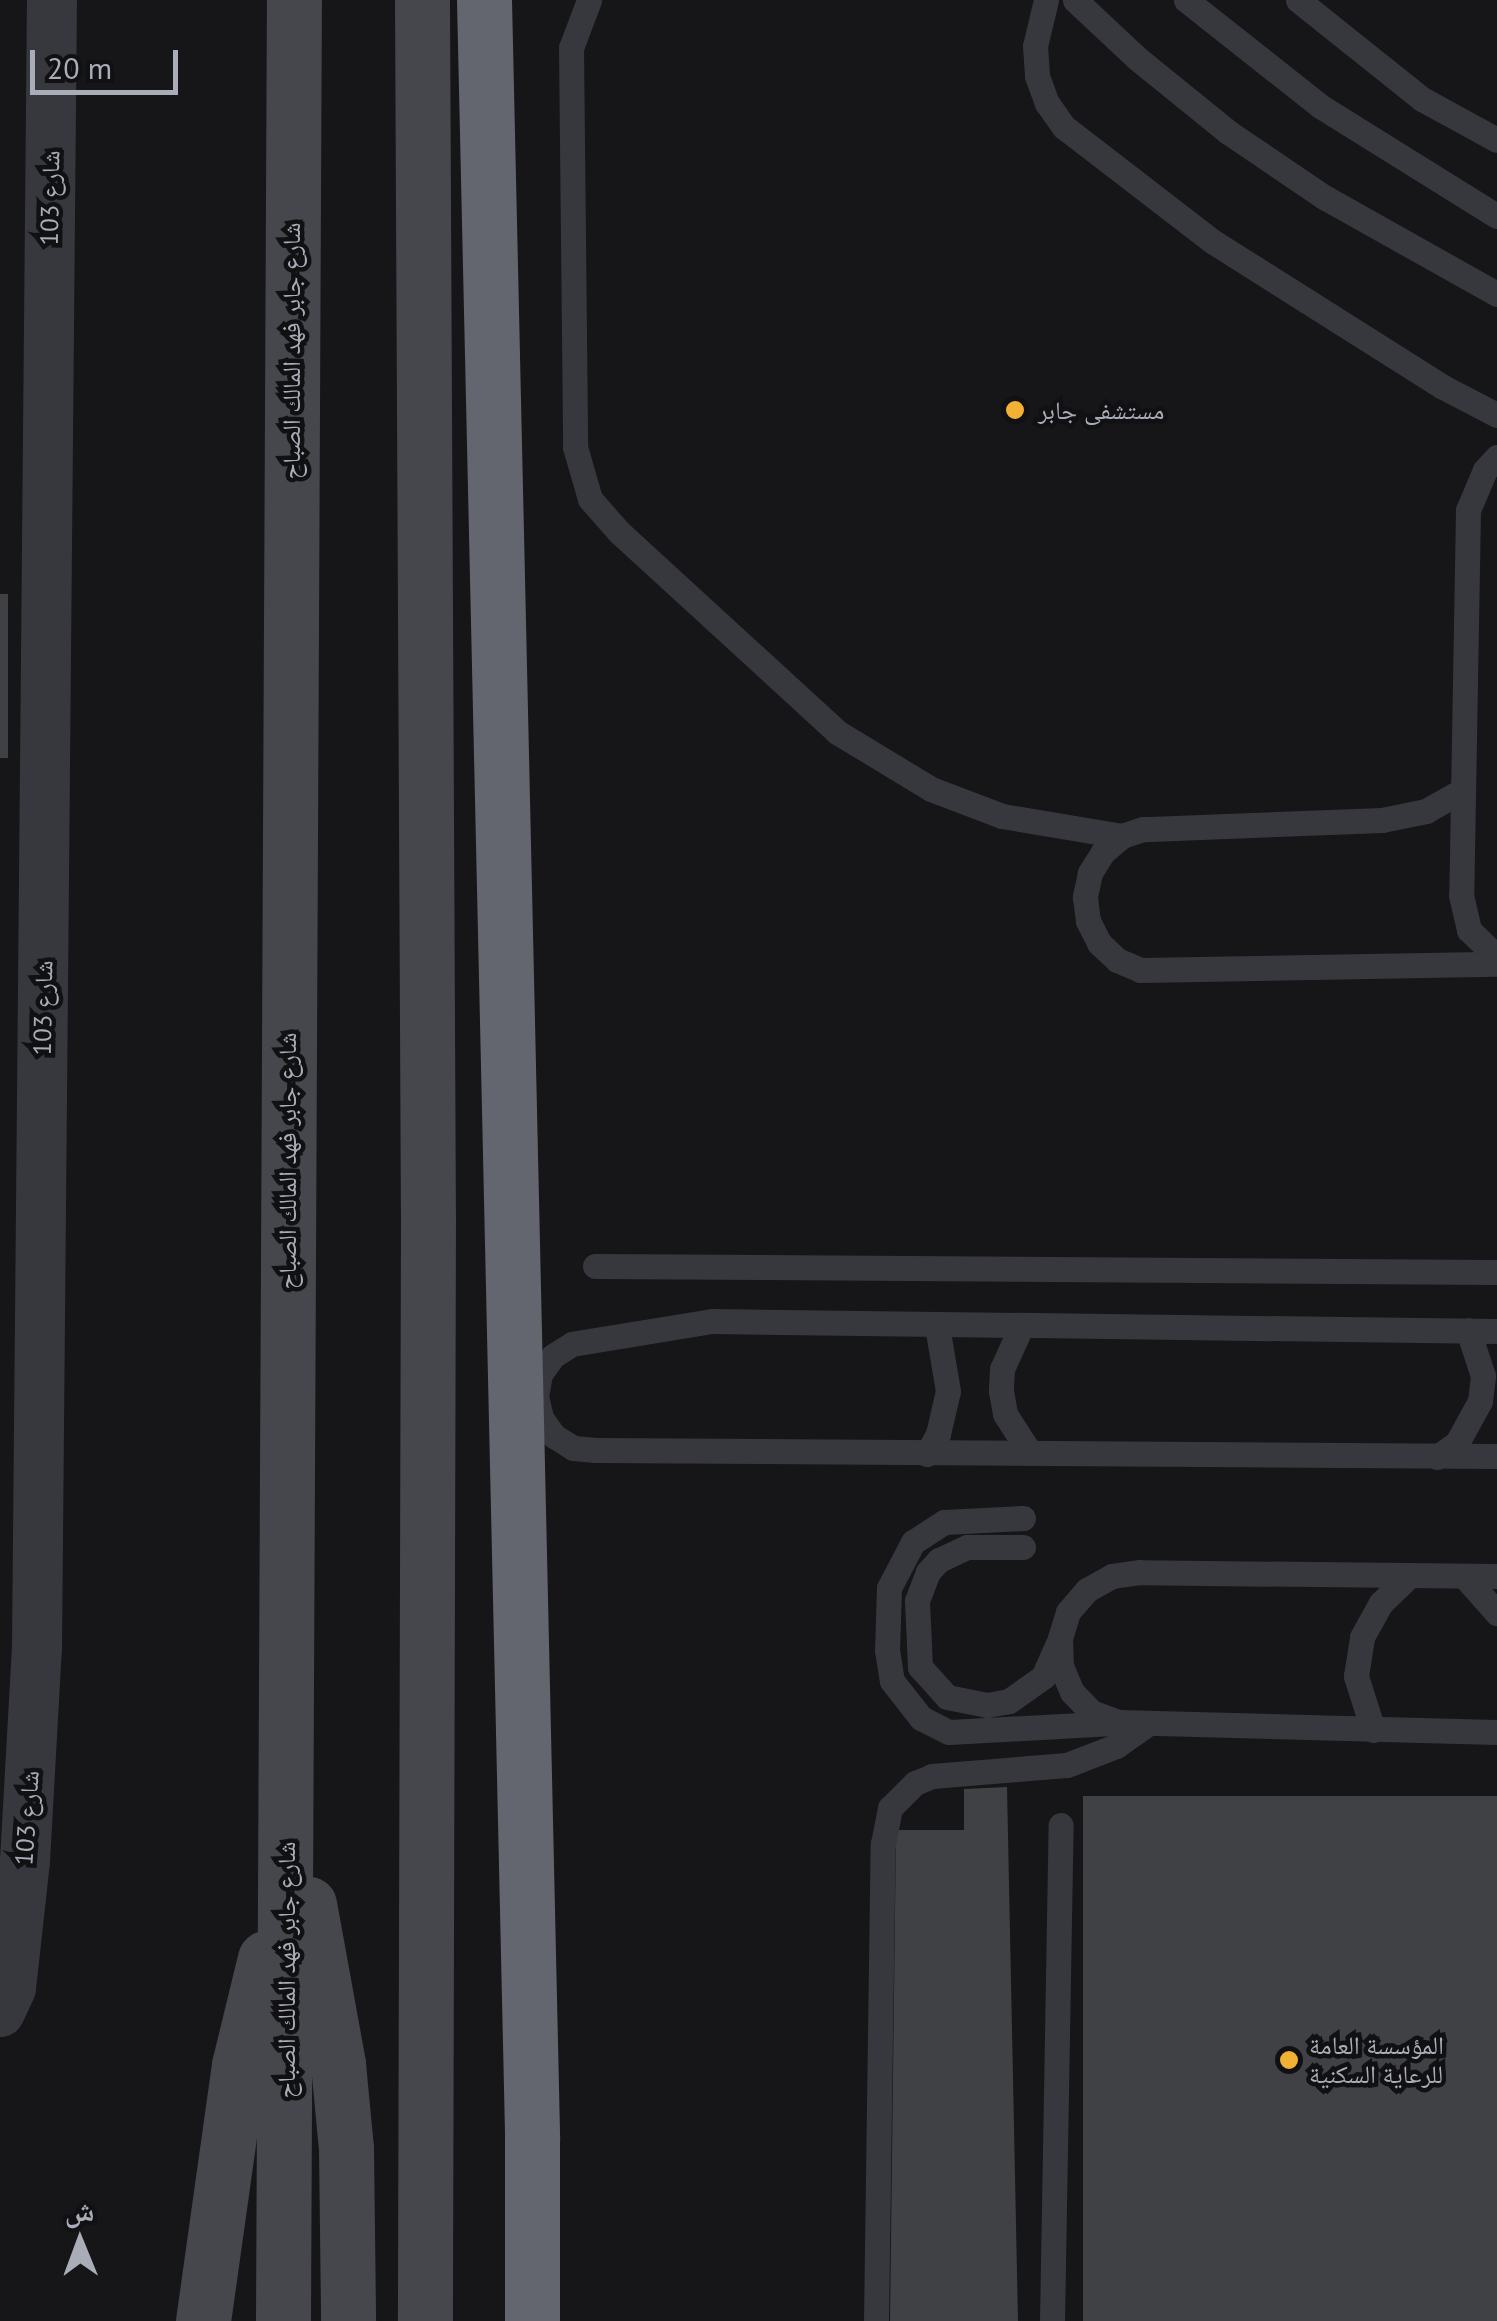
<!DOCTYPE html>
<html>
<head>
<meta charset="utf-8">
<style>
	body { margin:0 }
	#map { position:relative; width:1497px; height:2321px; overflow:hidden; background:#161618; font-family:"PT Sans","Noto Naskh Arabic",sans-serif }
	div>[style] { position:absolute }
	.building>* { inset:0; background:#404145; transform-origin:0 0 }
	.lane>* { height:25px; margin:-12.5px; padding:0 12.5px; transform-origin:12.5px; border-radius:12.5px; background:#37383d }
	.street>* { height:50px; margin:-25px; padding:0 25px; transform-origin:25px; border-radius:25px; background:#37383d }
	.secondary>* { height:55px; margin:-27.5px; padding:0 27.5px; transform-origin:27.5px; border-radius:27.5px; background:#45474d }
	.highway>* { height:55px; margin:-27.5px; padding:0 27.5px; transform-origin:27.5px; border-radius:27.5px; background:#63666e }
	.dots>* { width:28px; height:28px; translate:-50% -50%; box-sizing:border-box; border:5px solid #111113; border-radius:50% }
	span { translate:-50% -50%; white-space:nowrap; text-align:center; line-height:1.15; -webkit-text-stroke:9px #111113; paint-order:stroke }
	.street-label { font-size:25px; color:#a8adb8 }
	.poi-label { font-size:25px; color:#a8adb8 }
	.left { translate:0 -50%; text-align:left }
	.north { position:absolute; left:30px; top:2191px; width:100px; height:100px; -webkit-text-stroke:8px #111113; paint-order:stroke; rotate:359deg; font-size:28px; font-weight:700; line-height:40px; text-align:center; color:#a8adb8 }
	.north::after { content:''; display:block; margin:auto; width:35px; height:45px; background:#a8adb8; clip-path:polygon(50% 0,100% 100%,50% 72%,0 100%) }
	.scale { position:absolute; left:30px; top:50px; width:148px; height:45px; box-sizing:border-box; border:5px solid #a8adb8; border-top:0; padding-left:12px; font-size:30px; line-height:35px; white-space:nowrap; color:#a8adb8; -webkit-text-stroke:8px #111113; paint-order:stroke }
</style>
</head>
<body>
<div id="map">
	<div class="building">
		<i style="left:8px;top:594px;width:164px;height:8px;rotate:90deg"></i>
		<i style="clip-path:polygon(1007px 1787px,1018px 2321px,890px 2321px,896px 1830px,964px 1830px,964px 1789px)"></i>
		<i style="left:1083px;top:1796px;width:414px;height:525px"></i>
	</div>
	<div class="lane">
		<i style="left:589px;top:0;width:51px;rotate:110.6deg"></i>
		<i style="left:571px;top:48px;width:399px;rotate:89.4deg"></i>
		<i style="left:575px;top:447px;width:54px;rotate:73.9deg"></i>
		<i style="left:590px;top:499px;width:44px;rotate:48.7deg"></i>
		<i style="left:619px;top:532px;width:296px;rotate:42.5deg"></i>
		<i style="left:837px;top:732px;width:110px;rotate:31.2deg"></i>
		<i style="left:931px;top:789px;width:76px;rotate:20.8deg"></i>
		<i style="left:1002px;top:816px;width:122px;rotate:9.5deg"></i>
		<i style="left:1046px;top:0;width:47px;rotate:103.4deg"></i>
		<i style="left:1035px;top:46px;width:30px;rotate:86deg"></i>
		<i style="left:1037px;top:76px;width:29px;rotate:70deg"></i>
		<i style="left:1047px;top:103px;width:29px;rotate:55deg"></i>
		<i style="left:1064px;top:127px;width:187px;rotate:37.6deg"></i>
		<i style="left:1212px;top:241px;width:273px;rotate:32.3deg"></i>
		<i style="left:1443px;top:387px;width:61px;rotate:27.4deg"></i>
		<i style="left:1075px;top:0;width:86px;rotate:43.1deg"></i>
		<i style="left:1138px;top:59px;width:116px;rotate:39deg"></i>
		<i style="left:1228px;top:132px;width:116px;rotate:34.1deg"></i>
		<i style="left:1324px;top:197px;width:198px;rotate:29.3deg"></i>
		<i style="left:1186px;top:0;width:171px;rotate:38.3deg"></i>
		<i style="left:1320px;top:106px;width:208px;rotate:31.9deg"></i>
		<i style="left:1298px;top:0;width:159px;rotate:38.6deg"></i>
		<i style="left:1422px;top:99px;width:85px;rotate:28.7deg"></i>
		<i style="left:1497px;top:457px;width:18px;rotate:133deg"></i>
		<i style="left:1485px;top:470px;width:43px;rotate:113deg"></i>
		<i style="left:1468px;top:510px;width:385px;rotate:91deg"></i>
		<i style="left:1461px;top:895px;width:36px;rotate:77deg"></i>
		<i style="left:1469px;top:930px;width:39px;rotate:44deg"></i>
		<i style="left:1463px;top:790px;width:43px;rotate:150.4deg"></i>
		<i style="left:1426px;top:811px;width:45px;rotate:168.4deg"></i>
		<i style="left:1382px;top:820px;width:239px;rotate:177.8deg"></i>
		<i style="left:1143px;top:829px;width:22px;rotate:162deg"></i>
		<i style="left:1122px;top:836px;width:25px;rotate:140deg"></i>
		<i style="left:1103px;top:852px;width:25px;rotate:122deg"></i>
		<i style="left:1090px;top:873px;width:25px;rotate:102deg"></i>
		<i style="left:1085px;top:897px;width:24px;rotate:83deg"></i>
		<i style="left:1088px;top:921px;width:25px;rotate:63deg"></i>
		<i style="left:1099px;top:943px;width:25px;rotate:43deg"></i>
		<i style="left:1117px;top:960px;width:25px;rotate:23deg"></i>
		<i style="left:1140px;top:970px;width:357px;rotate:-1deg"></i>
		<i style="left:595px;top:1266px;width:902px;rotate:0.38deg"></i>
		<i style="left:1021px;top:1327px;width:46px;rotate:114.3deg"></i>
		<i style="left:1002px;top:1369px;width:22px;rotate:93deg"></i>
		<i style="left:1001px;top:1391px;width:23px;rotate:80deg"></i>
		<i style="left:1005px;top:1414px;width:46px;rotate:57.3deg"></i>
		<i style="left:1497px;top:1331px;width:785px;rotate:-179.27deg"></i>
		<i style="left:712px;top:1321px;width:142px;rotate:170.7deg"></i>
		<i style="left:572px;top:1344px;width:22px;rotate:148deg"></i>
		<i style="left:553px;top:1356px;width:22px;rotate:126deg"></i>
		<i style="left:540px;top:1374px;width:22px;rotate:100deg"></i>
		<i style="left:536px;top:1396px;width:23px;rotate:77deg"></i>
		<i style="left:541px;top:1418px;width:22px;rotate:54deg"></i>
		<i style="left:554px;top:1436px;width:22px;rotate:32deg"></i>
		<i style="left:573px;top:1448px;width:23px;rotate:5deg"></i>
		<i style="left:596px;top:1450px;width:901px;rotate:0.38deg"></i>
		<i style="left:927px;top:1454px;width:23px;rotate:-61deg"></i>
		<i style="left:938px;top:1434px;width:44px;rotate:-76.9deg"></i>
		<i style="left:948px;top:1391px;width:66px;rotate:-99.6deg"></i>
		<i style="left:1437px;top:1457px;width:24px;rotate:-35deg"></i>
		<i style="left:1457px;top:1443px;width:48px;rotate:-61.3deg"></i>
		<i style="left:1480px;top:1401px;width:25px;rotate:-83deg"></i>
		<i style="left:1483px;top:1376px;width:48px;rotate:-108.1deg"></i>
		<i style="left:1023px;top:1518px;width:79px;rotate:177.1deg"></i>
		<i style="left:944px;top:1522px;width:37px;rotate:147deg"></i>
		<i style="left:913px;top:1542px;width:52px;rotate:117.6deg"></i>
		<i style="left:889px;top:1588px;width:62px;rotate:91.8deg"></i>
		<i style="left:887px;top:1650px;width:31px;rotate:81deg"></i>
		<i style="left:892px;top:1681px;width:47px;rotate:51.9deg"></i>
		<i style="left:921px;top:1718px;width:31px;rotate:27deg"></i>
		<i style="left:949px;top:1732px;width:164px;rotate:-3.1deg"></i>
		<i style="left:1023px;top:1547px;width:56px;rotate:180deg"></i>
		<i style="left:967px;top:1547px;width:31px;rotate:155deg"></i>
		<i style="left:939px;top:1560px;width:16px;rotate:133deg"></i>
		<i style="left:928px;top:1572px;width:31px;rotate:111deg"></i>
		<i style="left:917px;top:1601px;width:66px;rotate:87.4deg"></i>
		<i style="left:920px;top:1667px;width:40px;rotate:48deg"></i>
		<i style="left:947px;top:1697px;width:41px;rotate:11.3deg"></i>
		<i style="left:987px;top:1705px;width:22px;rotate:-10deg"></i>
		<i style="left:1009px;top:1701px;width:42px;rotate:-35.2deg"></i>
		<i style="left:1043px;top:1677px;width:37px;rotate:-66deg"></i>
		<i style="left:1464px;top:1576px;width:50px;rotate:48.3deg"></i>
		<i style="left:1497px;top:1576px;width:357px;rotate:-179.4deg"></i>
		<i style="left:1140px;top:1572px;width:28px;rotate:172deg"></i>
		<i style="left:1112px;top:1576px;width:29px;rotate:151deg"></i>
		<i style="left:1087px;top:1590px;width:29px;rotate:131deg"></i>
		<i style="left:1068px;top:1612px;width:27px;rotate:107deg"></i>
		<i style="left:1060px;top:1638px;width:28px;rotate:88deg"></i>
		<i style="left:1061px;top:1666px;width:28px;rotate:67deg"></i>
		<i style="left:1072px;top:1692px;width:28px;rotate:46deg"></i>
		<i style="left:1091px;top:1712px;width:30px;rotate:20deg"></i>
		<i style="left:1119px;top:1722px;width:378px;rotate:1.5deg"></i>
		<i style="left:1373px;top:1730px;width:57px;rotate:-107.5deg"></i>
		<i style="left:1356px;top:1676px;width:39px;rotate:-81deg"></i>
		<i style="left:1362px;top:1637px;width:39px;rotate:-61deg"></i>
		<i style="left:1381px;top:1603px;width:40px;rotate:-44deg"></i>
		<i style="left:876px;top:2321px;width:477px;rotate:-89.2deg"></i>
		<i style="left:883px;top:1844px;width:37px;rotate:-79deg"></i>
		<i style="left:890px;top:1808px;width:35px;rotate:-45deg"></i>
		<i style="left:915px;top:1783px;width:18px;rotate:-22deg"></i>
		<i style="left:932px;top:1776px;width:135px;rotate:-4.7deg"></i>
		<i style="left:1067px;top:1765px;width:53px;rotate:-21.2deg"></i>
		<i style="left:1116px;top:1746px;width:35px;rotate:-35deg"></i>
		<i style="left:1052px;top:2321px;width:496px;rotate:-89deg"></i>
	</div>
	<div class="street">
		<i style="left:0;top:2012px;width:26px;rotate:-65deg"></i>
		<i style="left:11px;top:1988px;width:128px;rotate:-83.7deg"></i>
		<i style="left:25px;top:1861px;width:213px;rotate:-86.8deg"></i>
		<i style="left:37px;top:1648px;width:1648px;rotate:-89.48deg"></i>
	</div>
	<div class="secondary">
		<i style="left:422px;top:0;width:1216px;rotate:89.72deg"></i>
		<i style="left:428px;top:1216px;width:1105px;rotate:90.16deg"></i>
		<i style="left:309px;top:1904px;width:163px;rotate:79.7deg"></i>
		<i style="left:338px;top:2064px;width:84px;rotate:84.6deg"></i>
		<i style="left:346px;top:2148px;width:173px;rotate:89.3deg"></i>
		<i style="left:203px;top:2321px;width:259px;rotate:-82deg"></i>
		<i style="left:239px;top:2065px;width:110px;rotate:-76.3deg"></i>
		<i style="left:283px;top:2321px;width:2321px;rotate:-89.73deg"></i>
	</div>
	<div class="highway">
		<i style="left:484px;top:0;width:2140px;rotate:88.71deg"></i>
		<i style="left:532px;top:2139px;width:182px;rotate:90deg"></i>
	</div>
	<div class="dots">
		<i style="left:1015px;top:410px;background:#f2b134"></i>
		<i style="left:1289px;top:2060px;background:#f2b134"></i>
	</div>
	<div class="street-label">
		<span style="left:50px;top:198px;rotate:-89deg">شارع 103</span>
		<span style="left:291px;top:351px;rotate:-90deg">شارع جابر فهد المالك الصباح</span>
		<span style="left:43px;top:1008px;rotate:-89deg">شارع 103</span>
		<span style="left:287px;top:1161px;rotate:-90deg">شارع جابر فهد المالك الصباح</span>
		<span style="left:27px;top:1818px;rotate:-86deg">شارع 103</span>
		<span style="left:286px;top:1970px;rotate:-90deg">شارع جابر فهد المالك الصباح</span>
	</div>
	<div class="poi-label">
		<span class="left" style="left:1038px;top:410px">مستشفى جابر</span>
		<span class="left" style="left:1309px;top:2060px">المؤسسة العامة<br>للرعاية السكنية</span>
	</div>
	<div class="north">ش</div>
	<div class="scale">20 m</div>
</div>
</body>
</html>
